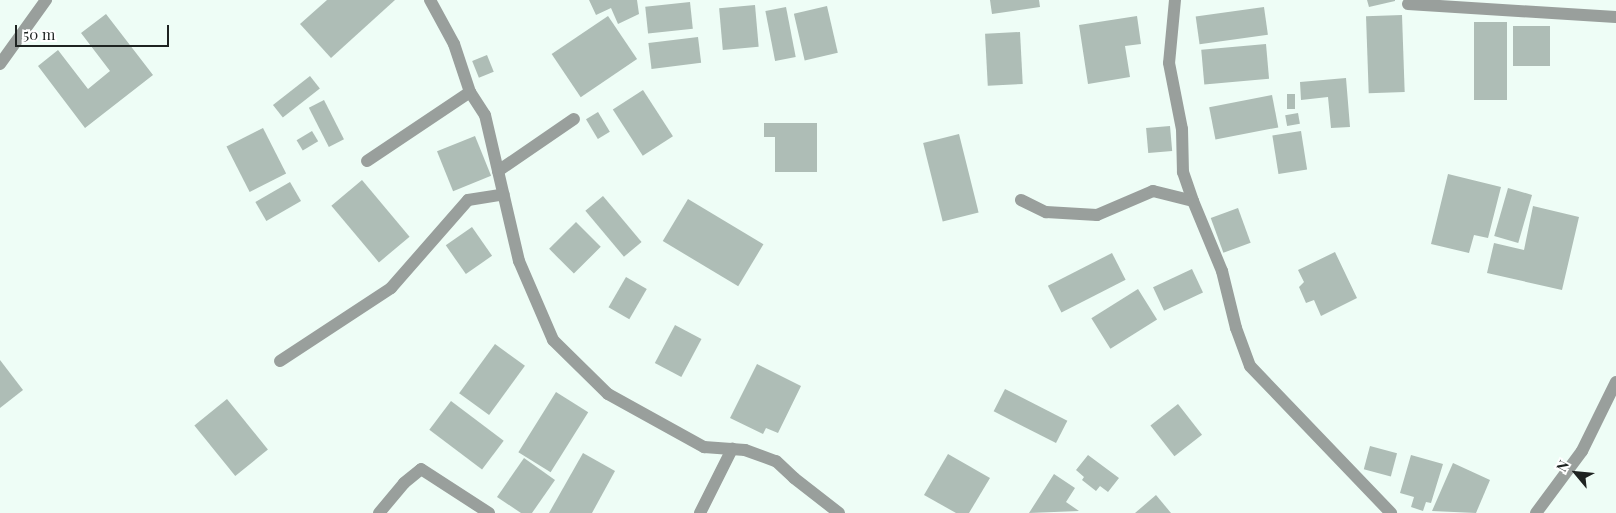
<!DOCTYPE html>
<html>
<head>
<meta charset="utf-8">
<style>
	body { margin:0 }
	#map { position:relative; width:1616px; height:513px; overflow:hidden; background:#eefdf6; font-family:"Playfair Display",serif }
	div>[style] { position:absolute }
	.building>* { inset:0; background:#aebdb6; transform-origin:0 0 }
	.minor>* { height:12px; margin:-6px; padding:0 6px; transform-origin:6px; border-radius:6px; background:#999f9c }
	span { translate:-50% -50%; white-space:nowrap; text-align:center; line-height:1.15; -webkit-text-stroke:4px #fff; paint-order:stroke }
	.north { position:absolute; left:1551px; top:448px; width:50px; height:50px; -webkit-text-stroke:4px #fff; paint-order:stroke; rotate:298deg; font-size:14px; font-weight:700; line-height:20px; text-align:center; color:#1e2321 }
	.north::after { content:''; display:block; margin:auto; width:18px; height:22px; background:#1e2321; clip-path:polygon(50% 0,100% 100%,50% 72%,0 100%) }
	.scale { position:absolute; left:15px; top:25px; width:154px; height:22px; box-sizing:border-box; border:2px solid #1e2321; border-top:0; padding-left:6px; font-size:15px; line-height:18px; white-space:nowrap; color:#1e2321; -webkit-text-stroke:4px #fff; paint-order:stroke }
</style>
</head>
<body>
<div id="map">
	<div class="building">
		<i style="clip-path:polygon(327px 0,395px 0,331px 58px,300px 24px)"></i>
		<i style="clip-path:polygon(589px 0,637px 0,639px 14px,618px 24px,611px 8px,596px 15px)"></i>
		<i style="clip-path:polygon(990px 0,1039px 0,1040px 7px,992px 14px)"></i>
		<i style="clip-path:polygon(1367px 0,1395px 0,1395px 1px,1369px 7px)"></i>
		<i style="left:690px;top:2px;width:27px;height:45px;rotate:84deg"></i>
		<i style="left:755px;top:5px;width:42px;height:36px;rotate:85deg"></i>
		<i style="left:827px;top:6px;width:48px;height:34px;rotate:77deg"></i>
		<i style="left:786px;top:7px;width:51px;height:21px;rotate:79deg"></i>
		<i style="left:1264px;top:7px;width:28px;height:69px;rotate:82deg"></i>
		<i style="clip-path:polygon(106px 14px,153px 75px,85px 128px,38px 66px,58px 50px,88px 89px,110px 71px,81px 33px)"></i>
		<i style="left:1402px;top:15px;width:77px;height:36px;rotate:88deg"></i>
		<i style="left:608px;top:16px;width:52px;height:68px;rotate:56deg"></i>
		<i style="clip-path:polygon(1137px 16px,1141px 44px,1125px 46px,1130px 77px,1088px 84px,1079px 25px)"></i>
		<i style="left:1474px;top:22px;width:33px;height:78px"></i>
		<i style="left:1513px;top:26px;width:37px;height:40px"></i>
		<i style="left:1020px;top:32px;width:52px;height:35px;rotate:87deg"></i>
		<i style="left:698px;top:37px;width:26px;height:50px;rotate:83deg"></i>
		<i style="left:1266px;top:44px;width:35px;height:65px;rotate:85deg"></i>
		<i style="left:487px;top:55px;width:18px;height:16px;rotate:68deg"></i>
		<i style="left:310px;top:76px;width:16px;height:47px;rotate:52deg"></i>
		<i style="clip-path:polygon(1346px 78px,1350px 127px,1331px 128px,1328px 97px,1301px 100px,1300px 82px)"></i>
		<i style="left:643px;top:90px;width:55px;height:36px;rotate:57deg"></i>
		<i style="left:1287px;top:94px;width:8px;height:15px"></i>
		<i style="left:1272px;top:95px;width:33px;height:64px;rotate:79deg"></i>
		<i style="left:324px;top:100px;width:44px;height:17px;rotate:63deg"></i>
		<i style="left:598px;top:112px;width:23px;height:14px;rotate:59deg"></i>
		<i style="left:1298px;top:113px;width:11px;height:13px;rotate:80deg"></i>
		<i style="clip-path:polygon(764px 123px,817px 123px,817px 172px,775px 172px,775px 137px,764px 137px)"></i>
		<i style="left:1170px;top:126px;width:25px;height:24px;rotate:85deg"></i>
		<i style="left:263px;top:128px;width:51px;height:41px;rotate:63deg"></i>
		<i style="left:312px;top:131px;width:12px;height:18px;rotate:59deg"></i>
		<i style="left:1301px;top:131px;width:39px;height:29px;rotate:81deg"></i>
		<i style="left:959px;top:134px;width:81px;height:37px;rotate:76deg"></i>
		<i style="left:475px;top:136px;width:43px;height:41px;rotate:68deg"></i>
		<i style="clip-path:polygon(1448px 174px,1501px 187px,1488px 238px,1474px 235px,1469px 253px,1431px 244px)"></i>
		<i style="left:362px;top:180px;width:74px;height:40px;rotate:50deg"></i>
		<i style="left:290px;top:182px;width:22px;height:40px;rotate:60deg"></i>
		<i style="left:1508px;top:188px;width:25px;height:50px;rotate:16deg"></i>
		<i style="left:603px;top:196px;width:60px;height:23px;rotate:50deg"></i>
		<i style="left:688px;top:199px;width:88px;height:49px;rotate:31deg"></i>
		<i style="clip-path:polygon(1533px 206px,1579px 217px,1562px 290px,1487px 273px,1494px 243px,1524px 250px)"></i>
		<i style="left:1238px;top:208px;width:37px;height:29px;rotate:70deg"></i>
		<i style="left:576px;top:222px;width:35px;height:38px;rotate:45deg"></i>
		<i style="left:472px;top:227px;width:35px;height:32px;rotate:55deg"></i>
		<i style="clip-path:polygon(1335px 252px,1357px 298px,1321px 316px,1314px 300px,1306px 303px,1299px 287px,1304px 282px,1298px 270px)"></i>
		<i style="left:1112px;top:253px;width:30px;height:72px;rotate:63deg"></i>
		<i style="left:1192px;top:269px;width:26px;height:43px;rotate:65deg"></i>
		<i style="left:626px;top:277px;width:24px;height:35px;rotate:30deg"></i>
		<i style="left:1138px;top:289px;width:36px;height:55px;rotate:58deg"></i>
		<i style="left:675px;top:325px;width:30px;height:43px;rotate:28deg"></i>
		<i style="left:495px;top:344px;width:37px;height:61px;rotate:36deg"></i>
		<i style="clip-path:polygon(0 360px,23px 390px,0 408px)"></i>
		<i style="clip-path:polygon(757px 364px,801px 386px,778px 433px,766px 428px,763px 434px,730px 418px)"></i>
		<i style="left:1005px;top:389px;width:70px;height:25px;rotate:27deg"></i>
		<i style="left:556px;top:392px;width:38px;height:71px;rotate:32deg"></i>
		<i style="left:227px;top:399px;width:65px;height:42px;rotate:51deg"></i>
		<i style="left:451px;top:401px;width:66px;height:36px;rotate:37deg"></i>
		<i style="left:1178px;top:404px;width:39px;height:35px;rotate:52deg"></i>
		<i style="left:1370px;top:446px;width:28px;height:24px;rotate:15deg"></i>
		<i style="clip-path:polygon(583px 453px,615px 471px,592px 513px,549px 513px)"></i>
		<i style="clip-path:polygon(948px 454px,990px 478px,969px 513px,956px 513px,924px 495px)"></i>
		<i style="clip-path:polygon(1088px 455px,1119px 478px,1108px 492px,1100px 486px,1096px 491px,1082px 480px,1084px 477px,1076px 470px)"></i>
		<i style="clip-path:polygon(1411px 455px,1443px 464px,1431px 503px,1426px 502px,1423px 511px,1411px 507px,1414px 497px,1400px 493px)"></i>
		<i style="clip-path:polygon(524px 458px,555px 480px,532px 513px,521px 513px,497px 497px)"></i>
		<i style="clip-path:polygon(1453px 463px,1490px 480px,1476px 513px,1432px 511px)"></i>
		<i style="clip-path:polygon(1054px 474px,1075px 488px,1066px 502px,1079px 511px,1029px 513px)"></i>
		<i style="clip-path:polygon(1156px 495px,1171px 513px,1135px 513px)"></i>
	</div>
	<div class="minor">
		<i style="left:430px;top:0;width:50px;rotate:61.4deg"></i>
		<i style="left:454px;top:44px;width:51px;rotate:71.6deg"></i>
		<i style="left:470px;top:92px;width:27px;rotate:57deg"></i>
		<i style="left:485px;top:115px;width:150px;rotate:76.9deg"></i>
		<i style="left:519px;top:261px;width:86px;rotate:66.7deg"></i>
		<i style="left:553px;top:340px;width:77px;rotate:44.5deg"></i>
		<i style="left:608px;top:394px;width:110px;rotate:28.9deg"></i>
		<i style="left:704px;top:447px;width:41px;rotate:4.2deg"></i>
		<i style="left:745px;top:450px;width:33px;rotate:20deg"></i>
		<i style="left:776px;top:461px;width:25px;rotate:43deg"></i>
		<i style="left:794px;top:478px;width:57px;rotate:37.9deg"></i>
		<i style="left:1175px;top:0;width:63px;rotate:95.4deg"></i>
		<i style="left:1169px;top:63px;width:67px;rotate:78.9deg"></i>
		<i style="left:1182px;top:129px;width:43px;rotate:88.7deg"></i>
		<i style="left:1183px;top:172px;width:31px;rotate:71deg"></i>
		<i style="left:1408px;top:4px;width:208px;rotate:3.6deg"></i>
		<i style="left:0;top:64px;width:79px;rotate:-54.3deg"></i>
		<i style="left:367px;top:161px;width:124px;rotate:-33.8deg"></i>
		<i style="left:498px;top:171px;width:92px;rotate:-34.4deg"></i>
		<i style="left:1021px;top:200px;width:28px;rotate:26deg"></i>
		<i style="left:1046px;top:212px;width:51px;rotate:3.4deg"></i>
		<i style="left:1097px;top:215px;width:61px;rotate:-23.2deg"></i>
		<i style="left:1153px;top:191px;width:41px;rotate:14deg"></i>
		<i style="left:1193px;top:201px;width:76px;rotate:67.5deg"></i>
		<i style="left:1222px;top:271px;width:59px;rotate:76.2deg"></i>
		<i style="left:1236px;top:328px;width:40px;rotate:69.8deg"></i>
		<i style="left:1250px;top:366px;width:204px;rotate:46.2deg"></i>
		<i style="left:280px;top:361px;width:133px;rotate:-33.3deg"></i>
		<i style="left:391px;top:288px;width:117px;rotate:-48.8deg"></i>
		<i style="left:468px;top:200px;width:36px;rotate:-9deg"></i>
		<i style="left:379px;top:513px;width:39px;rotate:-50deg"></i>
		<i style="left:404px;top:483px;width:22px;rotate:-39deg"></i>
		<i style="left:421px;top:469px;width:81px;rotate:32.9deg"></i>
		<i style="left:700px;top:513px;width:72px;rotate:-63.4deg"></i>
		<i style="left:1536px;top:513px;width:77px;rotate:-53.4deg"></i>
		<i style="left:1582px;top:451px;width:77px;rotate:-63.8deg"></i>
	</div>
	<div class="north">N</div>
	<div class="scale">50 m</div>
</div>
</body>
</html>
